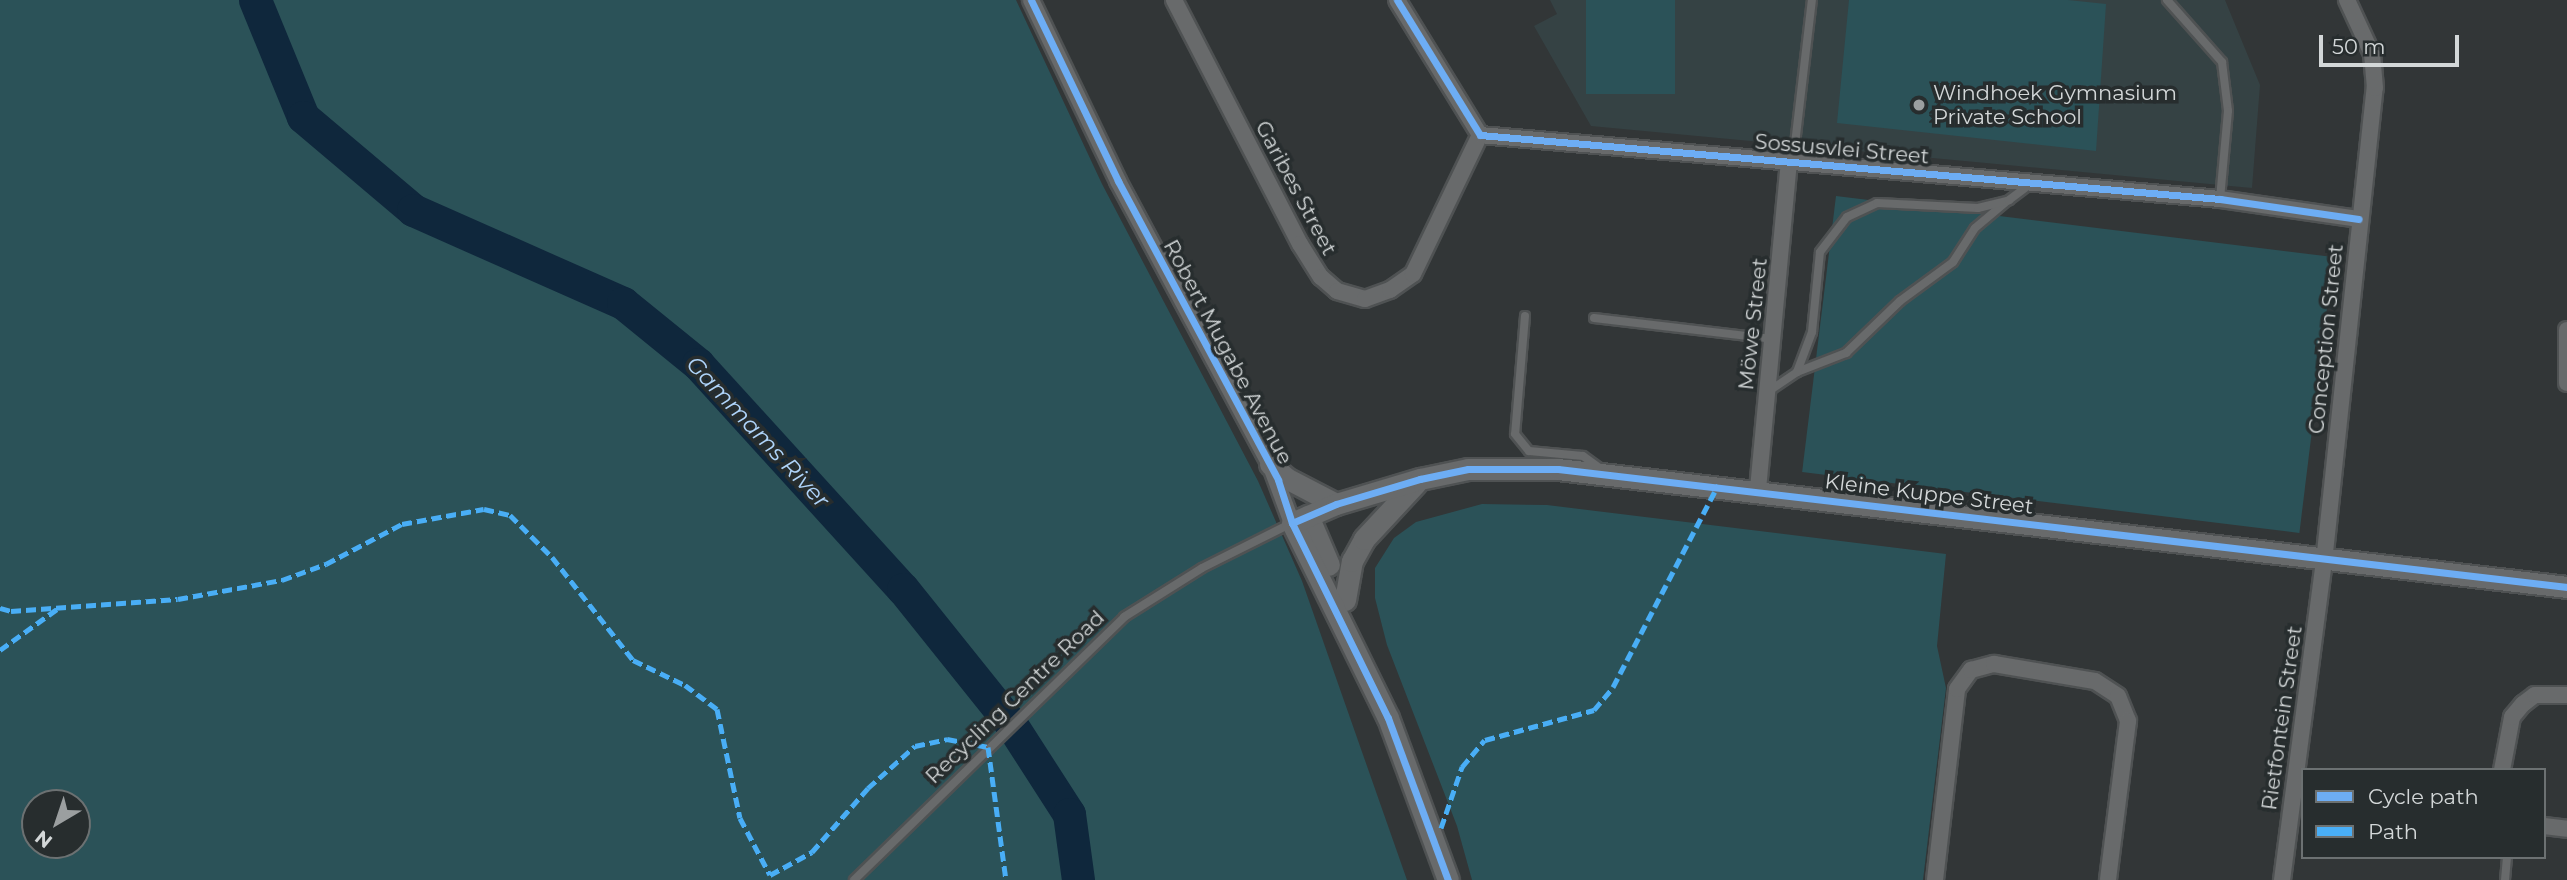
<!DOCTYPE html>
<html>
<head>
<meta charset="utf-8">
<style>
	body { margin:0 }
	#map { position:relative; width:2567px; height:880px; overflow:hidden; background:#323637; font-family:Montserrat,sans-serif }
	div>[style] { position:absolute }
	.built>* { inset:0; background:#354244 }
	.green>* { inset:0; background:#2b5258; transform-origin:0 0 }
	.river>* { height:33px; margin:-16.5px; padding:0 16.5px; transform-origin:16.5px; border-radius:16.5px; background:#0f273c }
	.roads { filter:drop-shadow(2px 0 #4f5253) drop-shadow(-2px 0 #4f5253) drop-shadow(0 2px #4f5253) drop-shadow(0 -2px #4f5253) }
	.service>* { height:8px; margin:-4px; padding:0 4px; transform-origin:4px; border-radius:4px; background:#686a6b }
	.minor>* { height:16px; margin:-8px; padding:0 8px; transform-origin:8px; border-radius:8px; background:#686a6b }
	.tertiary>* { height:21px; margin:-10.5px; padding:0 10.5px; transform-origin:10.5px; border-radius:10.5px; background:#686a6b }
	.quiet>* { height:5px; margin-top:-2.5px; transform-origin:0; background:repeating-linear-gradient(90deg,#49aef6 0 10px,transparent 0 15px) }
	.cycleway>* { height:7px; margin:-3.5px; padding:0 3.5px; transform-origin:3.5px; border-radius:3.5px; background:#6dadf4 }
	.dots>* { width:19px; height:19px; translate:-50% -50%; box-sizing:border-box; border:4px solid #272d2e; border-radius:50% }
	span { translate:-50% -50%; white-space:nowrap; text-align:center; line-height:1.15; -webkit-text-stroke:7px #272d2e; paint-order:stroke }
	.poi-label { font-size:21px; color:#d3d7d8 }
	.left { translate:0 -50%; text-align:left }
	.street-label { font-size:21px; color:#d3d7d8 }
	.water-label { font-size:23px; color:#afd4fa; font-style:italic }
	.legend { position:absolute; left:2301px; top:768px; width:245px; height:91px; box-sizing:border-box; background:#272d2e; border:2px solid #6c7172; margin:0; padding:9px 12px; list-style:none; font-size:21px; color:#d3d7d8 }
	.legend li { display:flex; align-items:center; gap:14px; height:35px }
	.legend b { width:35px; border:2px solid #6c7172 }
	.north { position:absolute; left:21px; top:789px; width:70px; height:70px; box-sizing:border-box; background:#272d2e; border:2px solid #6c7172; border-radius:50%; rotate:219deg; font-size:19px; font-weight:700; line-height:28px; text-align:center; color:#d3d7d8 }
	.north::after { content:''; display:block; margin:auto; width:24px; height:32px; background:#9b9fa0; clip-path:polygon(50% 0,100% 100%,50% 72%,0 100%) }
	.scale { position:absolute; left:2319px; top:35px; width:140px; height:32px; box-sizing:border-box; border:4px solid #d3d7d8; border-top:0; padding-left:9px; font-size:21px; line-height:24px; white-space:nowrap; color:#d3d7d8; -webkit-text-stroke:5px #272d2e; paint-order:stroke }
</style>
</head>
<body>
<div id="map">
	<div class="built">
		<i style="clip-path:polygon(1550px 0,2225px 0,2260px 85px,2252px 188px,1591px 126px,1534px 26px,1557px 14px)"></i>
	</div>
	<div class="green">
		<i style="clip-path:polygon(evenodd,0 0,1016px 0,1102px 184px,1258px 481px,1302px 581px,1407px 880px,0 880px,0 0,35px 803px,77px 803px,77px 845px,35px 845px,35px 803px)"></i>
		<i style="left:1586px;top:0;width:89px;height:94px"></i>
		<i style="clip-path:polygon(1849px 0,2068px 0,2106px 4px,2096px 151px,1837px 123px)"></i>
		<i style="left:1836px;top:196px;width:501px;height:278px;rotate:7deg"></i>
		<i style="clip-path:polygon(1482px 504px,1547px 505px,1946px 554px,1937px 646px,1946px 688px,1923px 880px,1472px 880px,1457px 826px,1387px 645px,1375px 598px,1375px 568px,1394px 538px,1416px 522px)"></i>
	</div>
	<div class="river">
		<i style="left:255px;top:0;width:126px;rotate:67.7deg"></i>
		<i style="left:303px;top:117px;width:144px;rotate:40.2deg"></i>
		<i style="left:413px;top:210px;width:230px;rotate:23.9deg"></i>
		<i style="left:623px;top:303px;width:97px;rotate:39.1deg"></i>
		<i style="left:698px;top:364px;width:304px;rotate:47.7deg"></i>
		<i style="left:903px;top:589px;width:173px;rotate:51.3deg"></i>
		<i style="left:1011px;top:724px;width:107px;rotate:57.2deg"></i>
		<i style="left:1069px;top:814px;width:67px;rotate:82.2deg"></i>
	</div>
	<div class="roads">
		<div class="service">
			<i style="left:2167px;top:0;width:83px;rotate:48.4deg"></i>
			<i style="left:2222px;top:62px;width:49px;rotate:83deg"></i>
			<i style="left:2228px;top:111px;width:88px;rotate:95.2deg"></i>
			<i style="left:1789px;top:162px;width:19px;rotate:-72deg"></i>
			<i style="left:1795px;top:144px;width:145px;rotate:-83.3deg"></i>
			<i style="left:1525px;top:316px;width:118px;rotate:94.8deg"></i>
			<i style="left:1515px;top:434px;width:22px;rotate:51deg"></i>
			<i style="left:1529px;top:451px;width:54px;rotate:5.3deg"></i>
			<i style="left:1583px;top:456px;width:26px;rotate:36deg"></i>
			<i style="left:1594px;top:318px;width:179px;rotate:6.7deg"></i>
			<i style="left:1797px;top:372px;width:53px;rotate:-21.2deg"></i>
			<i style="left:1846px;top:353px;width:75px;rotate:-43.9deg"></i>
			<i style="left:1900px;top:301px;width:66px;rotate:-36.3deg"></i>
			<i style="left:1953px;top:262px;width:40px;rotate:-57.1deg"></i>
			<i style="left:1975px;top:228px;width:40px;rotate:-40deg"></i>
			<i style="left:1769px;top:391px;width:34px;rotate:-34deg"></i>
			<i style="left:1797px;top:372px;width:43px;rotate:-69.4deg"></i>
			<i style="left:1812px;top:332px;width:80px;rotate:-84.3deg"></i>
			<i style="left:1820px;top:252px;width:44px;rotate:-52.4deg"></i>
			<i style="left:1847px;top:217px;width:33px;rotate:-25deg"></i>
			<i style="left:1877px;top:203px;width:101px;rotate:2.8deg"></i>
			<i style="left:1978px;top:208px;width:32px;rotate:-14deg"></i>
			<i style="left:2009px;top:200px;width:25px;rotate:-37deg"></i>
			<i style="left:854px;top:880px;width:377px;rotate:-44.2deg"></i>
			<i style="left:1124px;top:617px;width:92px;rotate:-32.1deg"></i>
			<i style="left:1202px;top:568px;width:98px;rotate:-26.6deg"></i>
			<i style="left:2505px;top:880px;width:23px;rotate:-85deg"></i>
		</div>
		<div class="minor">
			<i style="left:1031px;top:0;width:201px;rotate:64.3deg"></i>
			<i style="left:1118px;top:181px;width:321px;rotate:61.8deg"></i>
			<i style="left:1270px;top:464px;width:63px;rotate:69.6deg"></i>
			<i style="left:1174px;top:0;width:275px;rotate:62.7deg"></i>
			<i style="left:1300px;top:244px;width:39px;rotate:58deg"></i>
			<i style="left:1321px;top:277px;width:21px;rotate:41deg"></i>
			<i style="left:1337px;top:291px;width:29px;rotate:16deg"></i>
			<i style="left:1365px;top:299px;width:27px;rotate:-20deg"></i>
			<i style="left:1390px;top:290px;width:28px;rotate:-35deg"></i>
			<i style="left:1413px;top:274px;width:154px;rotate:-64.3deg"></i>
			<i style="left:1397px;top:0;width:158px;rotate:58.4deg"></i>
			<i style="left:1480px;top:135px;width:743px;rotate:4.94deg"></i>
			<i style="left:2220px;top:199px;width:140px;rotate:8.2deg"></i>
			<i style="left:2567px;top:330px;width:53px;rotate:90deg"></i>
			<i style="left:1758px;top:489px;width:328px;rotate:-84.6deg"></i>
			<i style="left:2502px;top:770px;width:54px;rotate:-79.3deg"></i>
			<i style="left:2512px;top:717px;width:17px;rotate:-50deg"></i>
			<i style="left:2523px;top:704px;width:15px;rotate:-37deg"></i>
			<i style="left:2535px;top:695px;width:32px"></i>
			<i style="left:2544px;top:826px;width:23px;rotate:7deg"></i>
			<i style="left:1935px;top:880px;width:192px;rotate:-83.4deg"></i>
			<i style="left:1957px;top:689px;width:24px;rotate:-54deg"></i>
			<i style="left:1971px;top:670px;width:24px;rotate:-15deg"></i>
			<i style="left:1994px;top:664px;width:102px;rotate:9.6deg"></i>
			<i style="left:2095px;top:681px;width:27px;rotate:33deg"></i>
			<i style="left:2118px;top:696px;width:27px;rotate:68deg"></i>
			<i style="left:2128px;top:721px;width:160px;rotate:97.2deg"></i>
			<i style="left:2282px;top:880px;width:321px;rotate:-82.5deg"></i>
			<i style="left:2324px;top:562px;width:477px;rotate:-83.9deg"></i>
			<i style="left:2375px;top:88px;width:34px;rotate:-95deg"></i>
			<i style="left:2372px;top:54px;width:60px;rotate:-114.8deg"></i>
		</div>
		<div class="tertiary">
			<i style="left:1270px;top:464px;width:21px;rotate:41deg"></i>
			<i style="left:1286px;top:478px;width:56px;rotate:27.5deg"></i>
			<i style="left:1308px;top:516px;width:53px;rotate:66.8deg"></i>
			<i style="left:1345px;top:600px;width:40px;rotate:-80deg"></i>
			<i style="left:1352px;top:561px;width:25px;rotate:-61deg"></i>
			<i style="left:1364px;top:539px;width:76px;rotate:-47.1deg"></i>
			<i style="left:1448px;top:880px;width:173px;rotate:-110.3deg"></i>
			<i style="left:1388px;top:718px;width:217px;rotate:-116.2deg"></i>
			<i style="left:1292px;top:523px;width:48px;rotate:-23.4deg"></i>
			<i style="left:1336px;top:504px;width:88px;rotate:-16.6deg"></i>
			<i style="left:1420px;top:479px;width:49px;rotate:-11.8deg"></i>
			<i style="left:1468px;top:469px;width:90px"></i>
			<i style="left:1558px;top:469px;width:1016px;rotate:6.67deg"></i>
		</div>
	</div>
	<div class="quiet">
		<i style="left:0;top:608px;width:11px;rotate:15deg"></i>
		<i style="left:11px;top:611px;width:167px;rotate:-4.1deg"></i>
		<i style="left:178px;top:599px;width:106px;rotate:-10.4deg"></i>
		<i style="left:282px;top:580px;width:47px;rotate:-20deg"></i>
		<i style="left:326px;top:564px;width:86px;rotate:-27.8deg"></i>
		<i style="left:402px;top:524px;width:83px;rotate:-10.4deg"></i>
		<i style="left:484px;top:509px;width:27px;rotate:13deg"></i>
		<i style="left:510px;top:515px;width:59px;rotate:45deg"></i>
		<i style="left:552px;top:557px;width:131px;rotate:51.8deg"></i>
		<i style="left:633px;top:660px;width:58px;rotate:25.7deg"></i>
		<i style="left:685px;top:685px;width:40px;rotate:37deg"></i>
		<i style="left:717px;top:709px;width:111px;rotate:78.1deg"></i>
		<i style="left:740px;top:818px;width:64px;rotate:62.2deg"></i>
		<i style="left:770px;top:875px;width:48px;rotate:-28.7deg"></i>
		<i style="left:812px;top:852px;width:85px;rotate:-48.8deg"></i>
		<i style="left:868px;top:788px;width:63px;rotate:-41.8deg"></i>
		<i style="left:915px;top:746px;width:33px;rotate:-12deg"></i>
		<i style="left:947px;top:739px;width:42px;rotate:11deg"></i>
		<i style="left:988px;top:747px;width:134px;rotate:82.3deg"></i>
		<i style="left:0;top:650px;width:70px;rotate:-35.7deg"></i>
		<i style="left:1441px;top:828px;width:65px;rotate:-71deg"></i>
		<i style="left:1462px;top:767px;width:35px;rotate:-50deg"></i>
		<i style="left:1485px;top:740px;width:113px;rotate:-15.4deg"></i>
		<i style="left:1594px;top:710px;width:30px;rotate:-50deg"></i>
		<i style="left:1613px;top:687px;width:228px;rotate:-62.5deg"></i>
	</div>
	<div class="cycleway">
		<i style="left:1031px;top:0;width:201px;rotate:64.3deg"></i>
		<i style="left:1118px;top:181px;width:339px;rotate:61.8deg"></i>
		<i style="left:1278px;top:480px;width:45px;rotate:72deg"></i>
		<i style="left:1292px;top:523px;width:217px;rotate:63.8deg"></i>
		<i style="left:1388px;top:718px;width:173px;rotate:69.7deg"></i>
		<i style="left:1397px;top:0;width:158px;rotate:58.4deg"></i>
		<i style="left:1480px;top:135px;width:743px;rotate:4.94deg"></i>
		<i style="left:2220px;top:199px;width:140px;rotate:8.2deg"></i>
		<i style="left:1292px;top:523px;width:48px;rotate:-23.4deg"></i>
		<i style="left:1336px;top:504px;width:88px;rotate:-16.6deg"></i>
		<i style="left:1420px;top:479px;width:49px;rotate:-11.8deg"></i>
		<i style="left:1468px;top:469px;width:90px"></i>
		<i style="left:1558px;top:469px;width:1016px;rotate:6.67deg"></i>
	</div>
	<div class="dots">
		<i style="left:1919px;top:105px;background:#9b9fa0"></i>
	</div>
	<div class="poi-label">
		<span class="left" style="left:1933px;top:105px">Windhoek Gymnasium<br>Private School</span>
	</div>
	<div class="street-label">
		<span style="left:1842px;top:149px;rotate:5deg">Sossusvlei Street</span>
		<span style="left:1296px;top:188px;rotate:62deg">Garibes Street</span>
		<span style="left:1753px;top:324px;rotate:-84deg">Möwe Street</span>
		<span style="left:2326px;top:339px;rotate:-84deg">Conception Street</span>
		<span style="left:1228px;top:352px;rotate:62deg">Robert Mugabe Avenue</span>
		<span style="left:1929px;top:494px;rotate:7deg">Kleine Kuppe Street</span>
		<span style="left:1015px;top:697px;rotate:-44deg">Recycling Centre Road</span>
		<span style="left:2282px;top:718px;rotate:-82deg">Rietfontein Street</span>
	</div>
	<div class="water-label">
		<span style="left:758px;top:432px;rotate:47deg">Gammams River</span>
	</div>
	<ul class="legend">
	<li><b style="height:9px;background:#6dadf4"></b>Cycle path</li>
	<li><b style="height:9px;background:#49aef6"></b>Path</li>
	</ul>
	<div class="north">N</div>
	<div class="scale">50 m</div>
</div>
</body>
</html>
